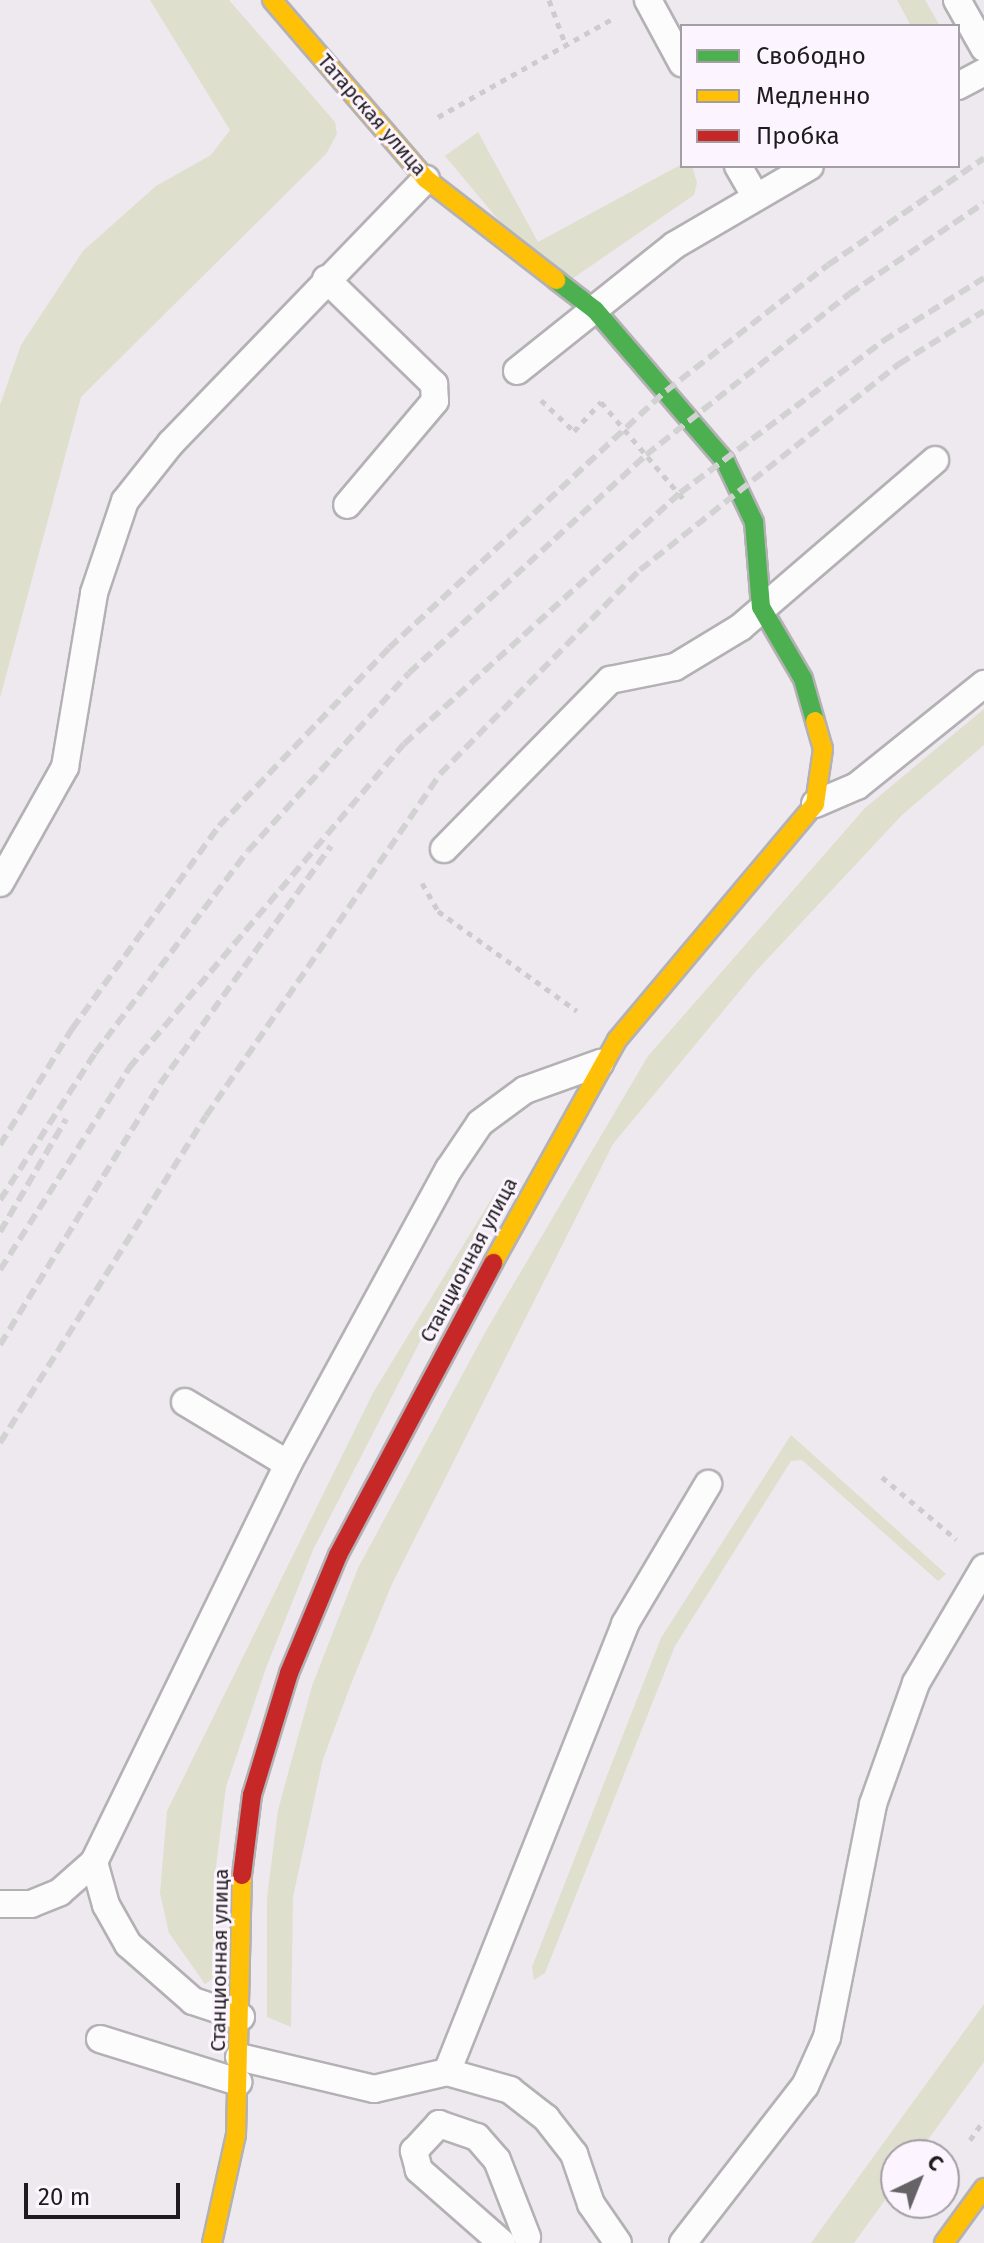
<!DOCTYPE html>
<html>
<head>
<meta charset="utf-8">
<style>
	body { margin:0 }
	#map { position:relative; width:984px; height:2243px; overflow:hidden; background:#ede9ee; font-family:"Fira Sans",sans-serif }
	div>[style] { position:absolute }
	.green>* { inset:0; background:#dfdfce }
	.path>* { height:5px; margin-top:-2.5px; transform-origin:0; background:repeating-linear-gradient(90deg,#cccbcd 0 6px,transparent 0 12px) }
	.roads { filter:drop-shadow(2px 0 #b4b1b5) drop-shadow(-2px 0 #b4b1b5) drop-shadow(0 2px #b4b1b5) drop-shadow(0 -2px #b4b1b5) }
	.lane>* { height:26px; margin:-13px; padding:0 13px; transform-origin:13px; border-radius:13px; background:#fcfcfc }
	.fast>* { height:18px; margin:-9px; padding:0 9px; transform-origin:9px; border-radius:9px; background:#4caf50 }
	.slow>* { height:18px; margin:-9px; padding:0 9px; transform-origin:9px; border-radius:9px; background:#ffc107 }
	.jam>* { height:18px; margin:-9px; padding:0 9px; transform-origin:9px; border-radius:9px; background:#c62828 }
	.rail>* { height:6px; margin-top:-3px; transform-origin:0; background:repeating-linear-gradient(90deg,#d3d2d3 0 12px,transparent 0 18px) }
	span { translate:-50% -50%; white-space:nowrap; text-align:center; line-height:1.15; -webkit-text-stroke:6px #fcf4fe; paint-order:stroke }
	.street-label { font-size:20px; color:#1e1b1e }
	.legend { position:absolute; left:680px; top:24px; width:280px; height:144px; box-sizing:border-box; background:#fcf4fe; border:2px solid #a39da4; margin:0; padding:10px 14px; list-style:none; font-size:24px; color:#1e1b1e }
	.legend li { display:flex; align-items:center; gap:16px; height:40px }
	.legend b { width:40px; border:2px solid #a39da4 }
	.north { position:absolute; left:880px; top:2139px; width:80px; height:80px; box-sizing:border-box; background:#fcf4fe; border:2px solid #a39da4; border-radius:50%; rotate:43deg; font-size:22px; font-weight:700; line-height:32px; text-align:center; color:#1e1b1e }
	.north::after { content:''; display:block; margin:auto; width:28px; height:36px; background:#666367; clip-path:polygon(50% 0,100% 100%,50% 72%,0 100%) }
	.scale { position:absolute; left:24px; top:2183px; width:156px; height:36px; box-sizing:border-box; border:4px solid #1e1b1e; border-top:0; padding-left:10px; font-size:24px; line-height:28px; white-space:nowrap; color:#1e1b1e; -webkit-text-stroke:6px #fcf4fe; paint-order:stroke }
</style>
</head>
<body>
<div id="map">
	<div class="green">
		<i style="clip-path:polygon(150px 0,229px 0,335px 122px,337px 134px,326px 154px,81px 397px,0 698px,0 405px,21px 345px,83px 251px,156px 186px,211px 155px,230px 130px)"></i>
		<i style="clip-path:polygon(897px 0,925px 0,940px 26px,911px 26px)"></i>
		<i style="clip-path:polygon(478px 132px,538px 242px,682px 164px,692px 166px,697px 183px,694px 195px,566px 283px,542px 272px,445px 156px)"></i>
		<i style="clip-path:polygon(984px 709px,984px 745px,902px 815px,757px 970px,613px 1144px,392px 1584px,351px 1684px,323px 1759px,293px 1897px,291px 2027px,267px 2017px,267px 1898px,278px 1810px,312px 1686px,358px 1568px,487px 1329px,648px 1056px,865px 808px)"></i>
		<i style="clip-path:polygon(503px 1180px,313px 1550px,266px 1668px,226px 1787px,214px 1883px,217px 1976px,205px 1984px,169px 1933px,160px 1893px,167px 1811px,373px 1393px)"></i>
		<i style="clip-path:polygon(791px 1435px,946px 1574px,938px 1581px,802px 1460px,791px 1461px,675px 1646px,545px 1973px,534px 1980px,532px 1967px,661px 1638px)"></i>
		<i style="clip-path:polygon(984px 2004px,984px 2062px,917px 2155px,896px 2155px,896px 2185px,854px 2243px,811px 2243px)"></i>
	</div>
	<div class="path">
		<i style="left:549px;top:0;width:46px;rotate:69.6deg"></i>
		<i style="left:438px;top:117px;width:202px;rotate:-29.4deg"></i>
		<i style="left:541px;top:400px;width:45px;rotate:43.2deg"></i>
		<i style="left:574px;top:431px;width:40px;rotate:-47deg"></i>
		<i style="left:601px;top:402px;width:131px;rotate:49.6deg"></i>
		<i style="left:422px;top:883px;width:32px;rotate:60deg"></i>
		<i style="left:438px;top:911px;width:171px;rotate:35.7deg"></i>
		<i style="left:882px;top:1477px;width:97px;rotate:40deg"></i>
		<i style="left:970px;top:2140px;width:24px;rotate:-55deg"></i>
	</div>
	<div class="roads">
		<div class="lane">
			<i style="left:648px;top:0;width:72px;rotate:61.6deg"></i>
			<i style="left:957px;top:0;width:55px;rotate:60.6deg"></i>
			<i style="left:958px;top:86px;width:30px;rotate:-28deg"></i>
			<i style="left:738px;top:166px;width:34px;rotate:60deg"></i>
			<i style="left:326px;top:279px;width:151px;rotate:44.2deg"></i>
			<i style="left:434px;top:384px;width:17px;rotate:87deg"></i>
			<i style="left:435px;top:401px;width:136px;rotate:130.2deg"></i>
			<i style="left:517px;top:371px;width:202px;rotate:-38.6deg"></i>
			<i style="left:675px;top:245px;width:156px;rotate:-30.3deg"></i>
			<i style="left:815px;top:804px;width:46px;rotate:-23.2deg"></i>
			<i style="left:857px;top:786px;width:163px;rotate:-38.8deg"></i>
			<i style="left:444px;top:849px;width:237px;rotate:-45.5deg"></i>
			<i style="left:610px;top:680px;width:66px;rotate:-11.3deg"></i>
			<i style="left:675px;top:667px;width:77px;rotate:-31.2deg"></i>
			<i style="left:741px;top:627px;width:256px;rotate:-40.7deg"></i>
			<i style="left:0;top:883px;width:133px;rotate:-60.7deg"></i>
			<i style="left:65px;top:767px;width:176px;rotate:-80.5deg"></i>
			<i style="left:94px;top:593px;width:97px;rotate:-71.4deg"></i>
			<i style="left:125px;top:501px;width:74px;rotate:-51.6deg"></i>
			<i style="left:171px;top:443px;width:367px;rotate:-46deg"></i>
			<i style="left:185px;top:1402px;width:120px;rotate:31deg"></i>
			<i style="left:0;top:1904px;width:31px"></i>
			<i style="left:31px;top:1904px;width:31px;rotate:-22deg"></i>
			<i style="left:60px;top:1892px;width:45px;rotate:-41.4deg"></i>
			<i style="left:241px;top:2017px;width:51px;rotate:-161.6deg"></i>
			<i style="left:193px;top:2001px;width:86px;rotate:-138.8deg"></i>
			<i style="left:128px;top:1944px;width:45px;rotate:-119.4deg"></i>
			<i style="left:106px;top:1905px;width:45px;rotate:-105.6deg"></i>
			<i style="left:94px;top:1862px;width:443px;rotate:-64deg"></i>
			<i style="left:288px;top:1464px;width:336px;rotate:-61.4deg"></i>
			<i style="left:449px;top:1169px;width:55px;rotate:-56deg"></i>
			<i style="left:480px;top:1123px;width:56px;rotate:-36.3deg"></i>
			<i style="left:525px;top:1090px;width:80px;rotate:-19.8deg"></i>
			<i style="left:100px;top:2039px;width:145px;rotate:17.3deg"></i>
			<i style="left:239px;top:2057px;width:139px;rotate:13.3deg"></i>
			<i style="left:374px;top:2089px;width:75px;rotate:-13.1deg"></i>
			<i style="left:447px;top:2072px;width:66px;rotate:15.9deg"></i>
			<i style="left:510px;top:2090px;width:46px;rotate:37.9deg"></i>
			<i style="left:546px;top:2118px;width:46px;rotate:52.1deg"></i>
			<i style="left:574px;top:2154px;width:53px;rotate:71.2deg"></i>
			<i style="left:591px;top:2204px;width:47px;rotate:55.3deg"></i>
			<i style="left:447px;top:2072px;width:482px;rotate:-68.3deg"></i>
			<i style="left:625px;top:1624px;width:163px;rotate:-59.3deg"></i>
			<i style="left:502px;top:2243px;width:111px;rotate:-138.7deg"></i>
			<i style="left:419px;top:2170px;width:20px;rotate:-105deg"></i>
			<i style="left:414px;top:2151px;width:37px;rotate:-47deg"></i>
			<i style="left:439px;top:2124px;width:40px;rotate:18.9deg"></i>
			<i style="left:477px;top:2137px;width:30px;rotate:49deg"></i>
			<i style="left:497px;top:2160px;width:83px;rotate:68.7deg"></i>
			<i style="left:683px;top:2243px;width:199px;rotate:-52.2deg"></i>
			<i style="left:805px;top:2086px;width:54px;rotate:-65.8deg"></i>
			<i style="left:827px;top:2037px;width:237px;rotate:-78.8deg"></i>
			<i style="left:873px;top:1804px;width:128px;rotate:-70.4deg"></i>
			<i style="left:916px;top:1683px;width:134px;rotate:-59.4deg"></i>
		</div>
		<div class="fast">
			<i style="left:556px;top:280px;width:49px;rotate:37.6deg"></i>
			<i style="left:595px;top:310px;width:199px;rotate:49.3deg"></i>
			<i style="left:725px;top:461px;width:68px;rotate:64.6deg"></i>
			<i style="left:754px;top:522px;width:85px;rotate:85.3deg"></i>
			<i style="left:761px;top:607px;width:83px;rotate:59.7deg"></i>
			<i style="left:803px;top:679px;width:44px;rotate:74.1deg"></i>
		</div>
		<div class="slow">
			<i style="left:272px;top:0;width:236px;rotate:49.3deg"></i>
			<i style="left:426px;top:179px;width:165px;rotate:37.8deg"></i>
			<i style="left:493px;top:1263px;width:255px;rotate:-60.9deg"></i>
			<i style="left:617px;top:1040px;width:308px;rotate:-50deg"></i>
			<i style="left:815px;top:804px;width:56px;rotate:-81.7deg"></i>
			<i style="left:823px;top:749px;width:29px;rotate:-106deg"></i>
			<i style="left:212px;top:2243px;width:111px;rotate:-77.5deg"></i>
			<i style="left:236px;top:2135px;width:260px;rotate:-88.7deg"></i>
			<i style="left:944px;top:2243px;width:68px;rotate:-54deg"></i>
		</div>
		<div class="jam">
			<i style="left:242px;top:1875px;width:81px;rotate:-82.9deg"></i>
			<i style="left:252px;top:1795px;width:127px;rotate:-73.1deg"></i>
			<i style="left:289px;top:1673px;width:128px;rotate:-67.4deg"></i>
			<i style="left:338px;top:1555px;width:331px;rotate:-62deg"></i>
		</div>
	</div>
	<div class="rail">
		<i style="left:0;top:1145px;width:137px;rotate:-58.2deg"></i>
		<i style="left:72px;top:1029px;width:251px;rotate:-54.1deg"></i>
		<i style="left:219px;top:826px;width:246px;rotate:-46.3deg"></i>
		<i style="left:389px;top:648px;width:378px;rotate:-42.9deg"></i>
		<i style="left:666px;top:391px;width:205px;rotate:-37.9deg"></i>
		<i style="left:828px;top:265px;width:189px;rotate:-34.4deg"></i>
		<i style="left:0;top:1200px;width:175px;rotate:-57.1deg"></i>
		<i style="left:95px;top:1053px;width:253px;rotate:-52.9deg"></i>
		<i style="left:248px;top:851px;width:240px;rotate:-47.9deg"></i>
		<i style="left:409px;top:673px;width:322px;rotate:-42.6deg"></i>
		<i style="left:646px;top:455px;width:259px;rotate:-38.4deg"></i>
		<i style="left:849px;top:294px;width:163px;rotate:-34deg"></i>
		<i style="left:0;top:1232px;width:131px;rotate:-59.7deg"></i>
		<i style="left:0;top:1270px;width:240px;rotate:-57.4deg"></i>
		<i style="left:129px;top:1068px;width:425px;rotate:-49.7deg"></i>
		<i style="left:404px;top:744px;width:373px;rotate:-42.3deg"></i>
		<i style="left:680px;top:493px;width:254px;rotate:-36.8deg"></i>
		<i style="left:883px;top:341px;width:119px;rotate:-32deg"></i>
		<i style="left:0;top:1345px;width:306px;rotate:-58.5deg"></i>
		<i style="left:160px;top:1084px;width:293px;rotate:-54.3deg"></i>
		<i style="left:0;top:1443px;width:386px;rotate:-57.8deg"></i>
		<i style="left:206px;top:1116px;width:414px;rotate:-55.6deg"></i>
		<i style="left:440px;top:774px;width:286px;rotate:-45.6deg"></i>
		<i style="left:640px;top:570px;width:331px;rotate:-38.5deg"></i>
		<i style="left:899px;top:364px;width:100px;rotate:-31.9deg"></i>
	</div>
	<div class="street-label">
		<span style="left:372px;top:115px;rotate:49deg">Татарская улица</span>
		<span style="left:469px;top:1260px;rotate:-62deg">Станционная улица</span>
		<span style="left:220px;top:1960px;rotate:-89deg">Станционная улица</span>
	</div>
	<ul class="legend">
	<li><b style="height:10px;background:#4caf50"></b>Свободно</li>
	<li><b style="height:10px;background:#ffc107"></b>Медленно</li>
	<li><b style="height:10px;background:#c62828"></b>Пробка</li>
	</ul>
	<div class="north">С</div>
	<div class="scale">20 m</div>
</div>
</body>
</html>
